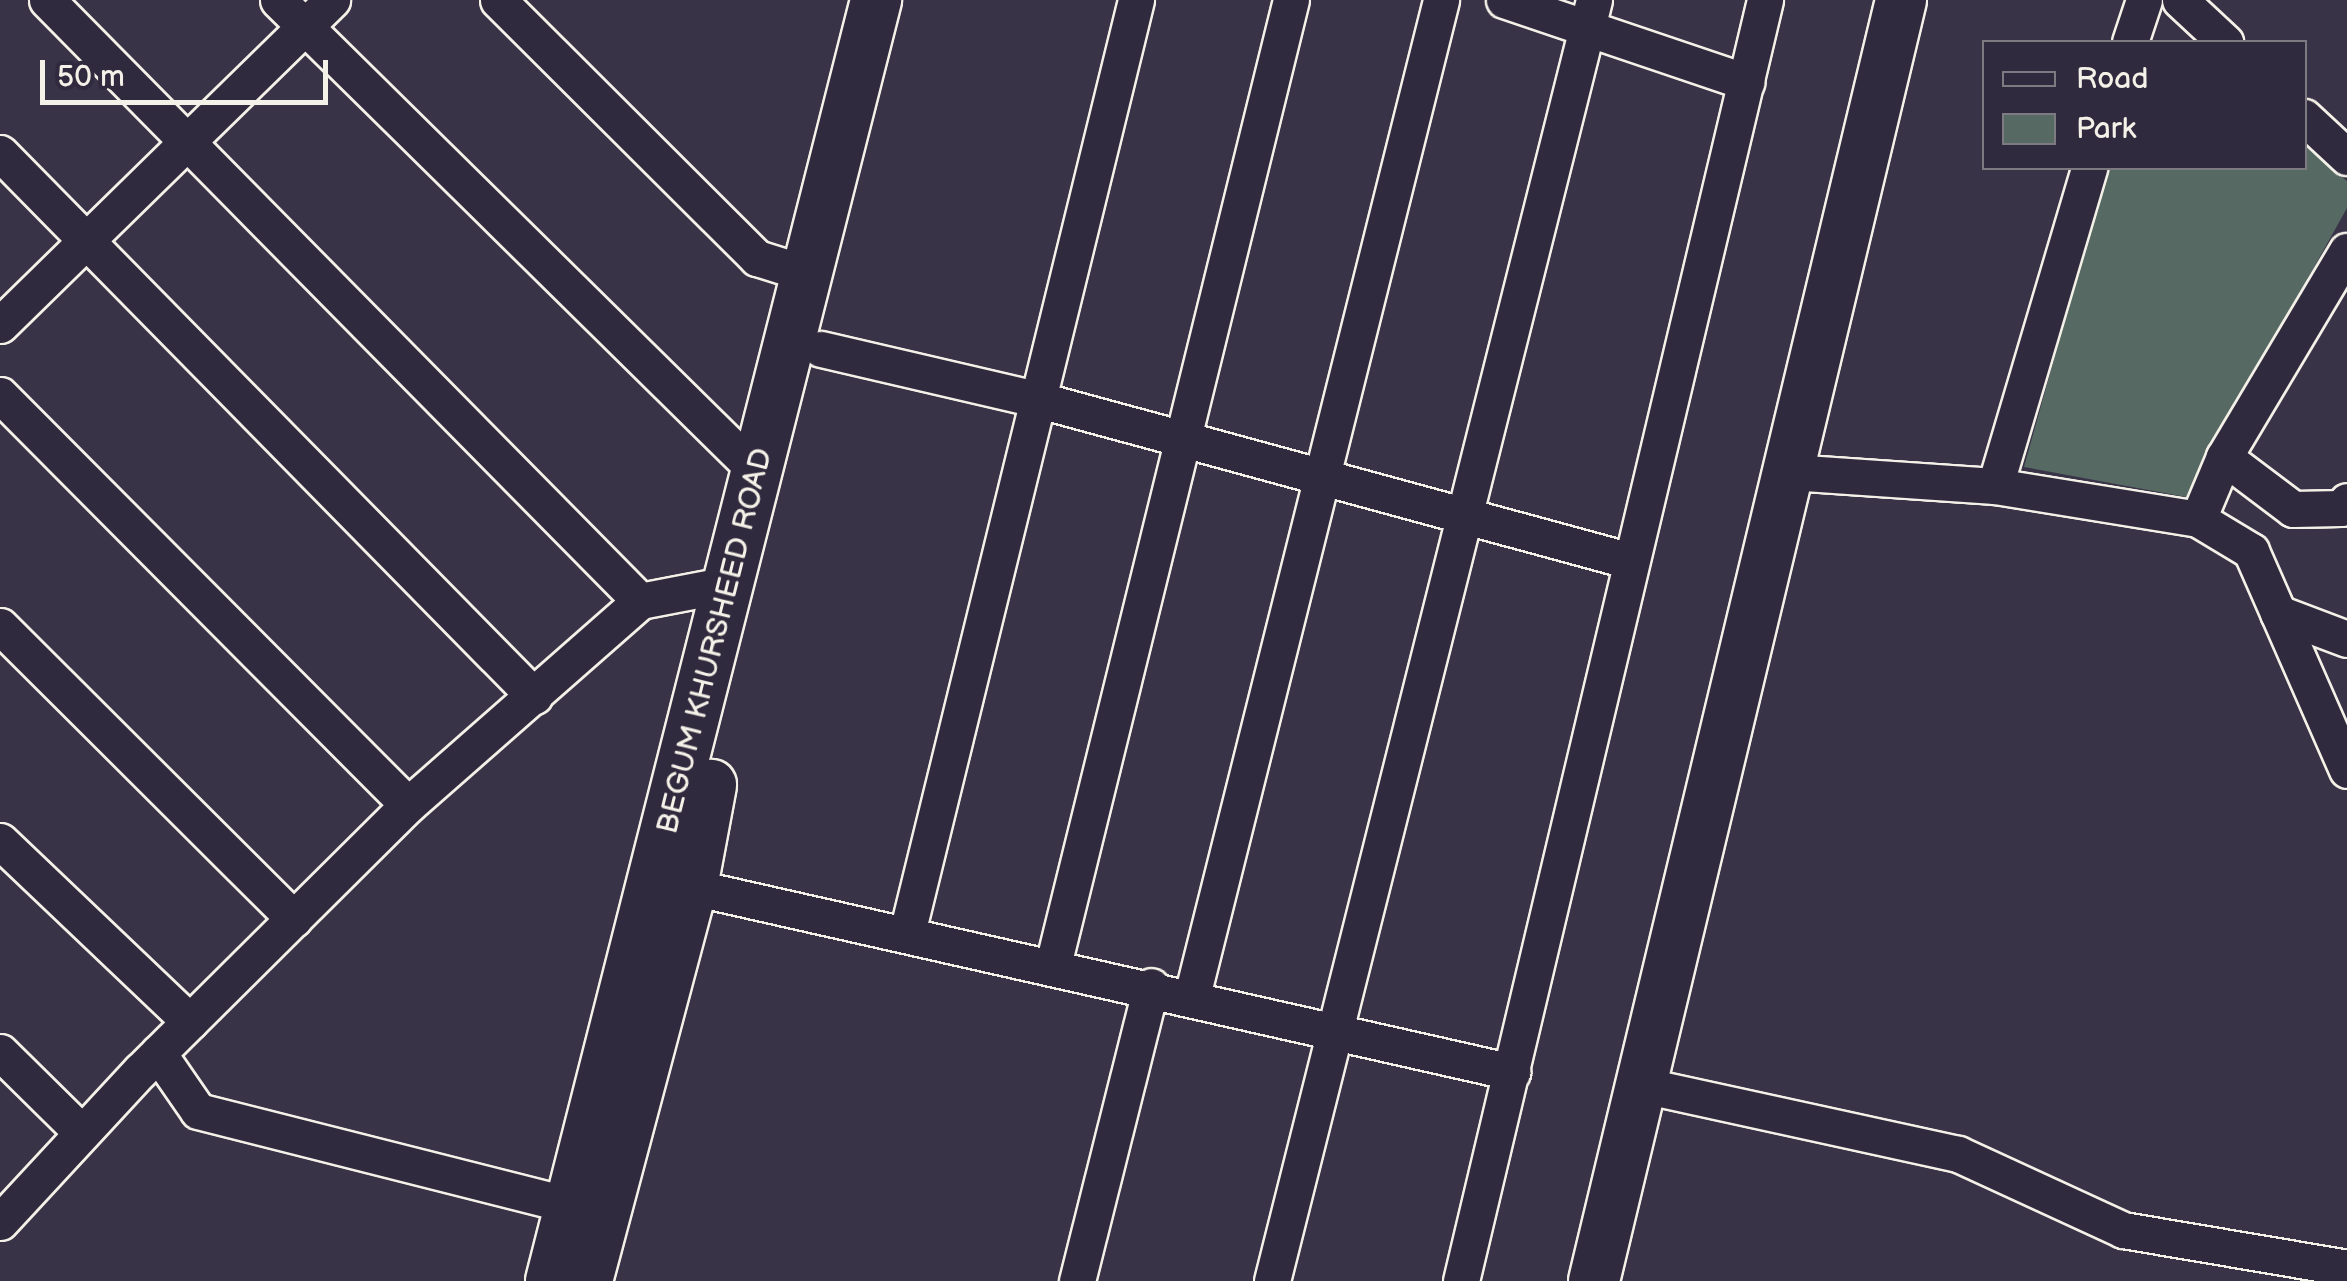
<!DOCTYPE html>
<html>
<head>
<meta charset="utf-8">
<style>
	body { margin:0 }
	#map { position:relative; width:2347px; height:1281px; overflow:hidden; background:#393348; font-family:"Balsamiq Sans",sans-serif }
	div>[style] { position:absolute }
	.green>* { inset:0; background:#566963 }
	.roads { filter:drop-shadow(2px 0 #f4f1e8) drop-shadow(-2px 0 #f4f1e8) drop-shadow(0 2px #f4f1e8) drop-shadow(0 -2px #f4f1e8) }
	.street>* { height:35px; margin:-17.5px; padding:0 17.5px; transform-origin:17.5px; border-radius:17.5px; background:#2f2a3d }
	.secondary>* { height:50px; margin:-25px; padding:0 25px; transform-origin:25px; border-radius:25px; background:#2f2a3d }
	span { translate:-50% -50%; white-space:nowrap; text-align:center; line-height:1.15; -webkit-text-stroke:8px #2f2a3d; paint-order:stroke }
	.street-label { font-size:30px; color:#f4f1e8 }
	.legend { position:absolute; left:1982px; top:40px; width:325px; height:130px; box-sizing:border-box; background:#2f2a3d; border:2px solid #7e7a81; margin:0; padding:12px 18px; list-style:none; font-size:30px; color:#f4f1e8 }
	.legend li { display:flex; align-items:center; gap:20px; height:50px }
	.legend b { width:50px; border:2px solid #7e7a81 }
	.scale { position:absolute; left:40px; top:60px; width:288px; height:45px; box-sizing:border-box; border:5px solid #f4f1e8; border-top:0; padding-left:12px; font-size:30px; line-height:35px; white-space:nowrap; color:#f4f1e8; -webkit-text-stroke:8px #2f2a3d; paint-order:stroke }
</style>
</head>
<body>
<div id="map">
	<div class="green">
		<i style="clip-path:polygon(2305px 146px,2347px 181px,2347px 208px,2186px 497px,2024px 467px,2107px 168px,2304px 168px)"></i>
	</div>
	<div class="roads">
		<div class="street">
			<i style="left:47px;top:0;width:844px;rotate:45.38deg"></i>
			<i style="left:278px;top:0;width:672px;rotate:44.58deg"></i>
			<i style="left:498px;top:0;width:366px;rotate:44.9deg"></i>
			<i style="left:757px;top:258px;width:53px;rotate:17.4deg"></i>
			<i style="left:1504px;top:0;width:256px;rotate:18.7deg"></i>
			<i style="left:2180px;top:0;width:62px;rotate:43deg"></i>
			<i style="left:2130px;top:42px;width:44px;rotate:-71.6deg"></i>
			<i style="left:2304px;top:117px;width:59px;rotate:42.9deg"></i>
			<i style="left:0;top:153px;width:762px;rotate:45.48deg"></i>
			<i style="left:0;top:325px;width:465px;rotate:-44.4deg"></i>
			<i style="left:821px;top:349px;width:221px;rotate:13.1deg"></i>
			<i style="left:1036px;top:399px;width:617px;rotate:15.23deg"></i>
			<i style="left:0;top:395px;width:578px;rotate:45.14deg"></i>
			<i style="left:2224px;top:457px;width:86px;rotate:37deg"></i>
			<i style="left:2293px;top:509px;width:48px;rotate:-1.2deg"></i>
			<i style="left:2341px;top:508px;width:9px;rotate:-49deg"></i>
			<i style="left:1790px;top:472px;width:205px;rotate:3.9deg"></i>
			<i style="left:1995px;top:486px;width:206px;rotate:9.2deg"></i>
			<i style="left:2198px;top:519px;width:62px;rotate:31.1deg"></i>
			<i style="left:2251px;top:551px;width:239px;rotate:66.3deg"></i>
			<i style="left:1995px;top:486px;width:332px;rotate:-73.5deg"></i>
			<i style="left:2198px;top:519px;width:67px;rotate:-67.2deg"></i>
			<i style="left:2224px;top:457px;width:240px;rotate:-59.2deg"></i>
			<i style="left:2278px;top:613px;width:74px;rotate:20.6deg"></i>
			<i style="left:0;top:626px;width:415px;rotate:44.9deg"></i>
			<i style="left:0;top:841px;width:262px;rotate:43.6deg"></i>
			<i style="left:692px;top:887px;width:841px;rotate:12.71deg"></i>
			<i style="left:907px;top:933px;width:961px;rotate:-76.21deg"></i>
			<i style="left:1053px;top:965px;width:994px;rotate:-76.15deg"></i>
			<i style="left:1192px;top:996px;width:1027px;rotate:-75.96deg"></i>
			<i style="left:0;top:1052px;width:115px;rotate:44.6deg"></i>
			<i style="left:158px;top:1053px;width:70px;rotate:55.4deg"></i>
			<i style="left:198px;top:1111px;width:384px;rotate:14.2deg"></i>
			<i style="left:1642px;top:1085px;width:323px;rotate:12.3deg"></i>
			<i style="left:1958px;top:1154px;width:182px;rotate:24.7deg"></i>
			<i style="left:2123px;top:1230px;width:227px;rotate:9.6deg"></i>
			<i style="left:0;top:1222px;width:207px;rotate:-47.2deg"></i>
			<i style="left:141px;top:1070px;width:376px;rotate:-44.8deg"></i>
			<i style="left:408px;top:805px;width:309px;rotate:-41.3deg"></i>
			<i style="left:640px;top:601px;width:90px;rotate:-10.9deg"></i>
			<i style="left:1077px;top:1281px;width:304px;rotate:-75.9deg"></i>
			<i style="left:1272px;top:1281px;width:1321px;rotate:-75.89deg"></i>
			<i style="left:1461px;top:1281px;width:1317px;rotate:-76.65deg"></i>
		</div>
		<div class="secondary">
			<i style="left:551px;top:1281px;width:1322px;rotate:-75.76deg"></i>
			<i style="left:587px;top:1281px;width:408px;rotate:-75.1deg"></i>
			<i style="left:692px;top:887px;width:104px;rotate:-79.4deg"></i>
			<i style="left:1594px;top:1281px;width:1317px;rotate:-76.52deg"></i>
		</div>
	</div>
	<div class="street-label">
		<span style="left:715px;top:641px;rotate:-76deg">BEGUM KHURSHEED ROAD</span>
	</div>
	<ul class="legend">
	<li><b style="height:12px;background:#2f2a3d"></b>Road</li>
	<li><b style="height:28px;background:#566963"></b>Park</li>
	</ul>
	<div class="scale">50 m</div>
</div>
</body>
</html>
